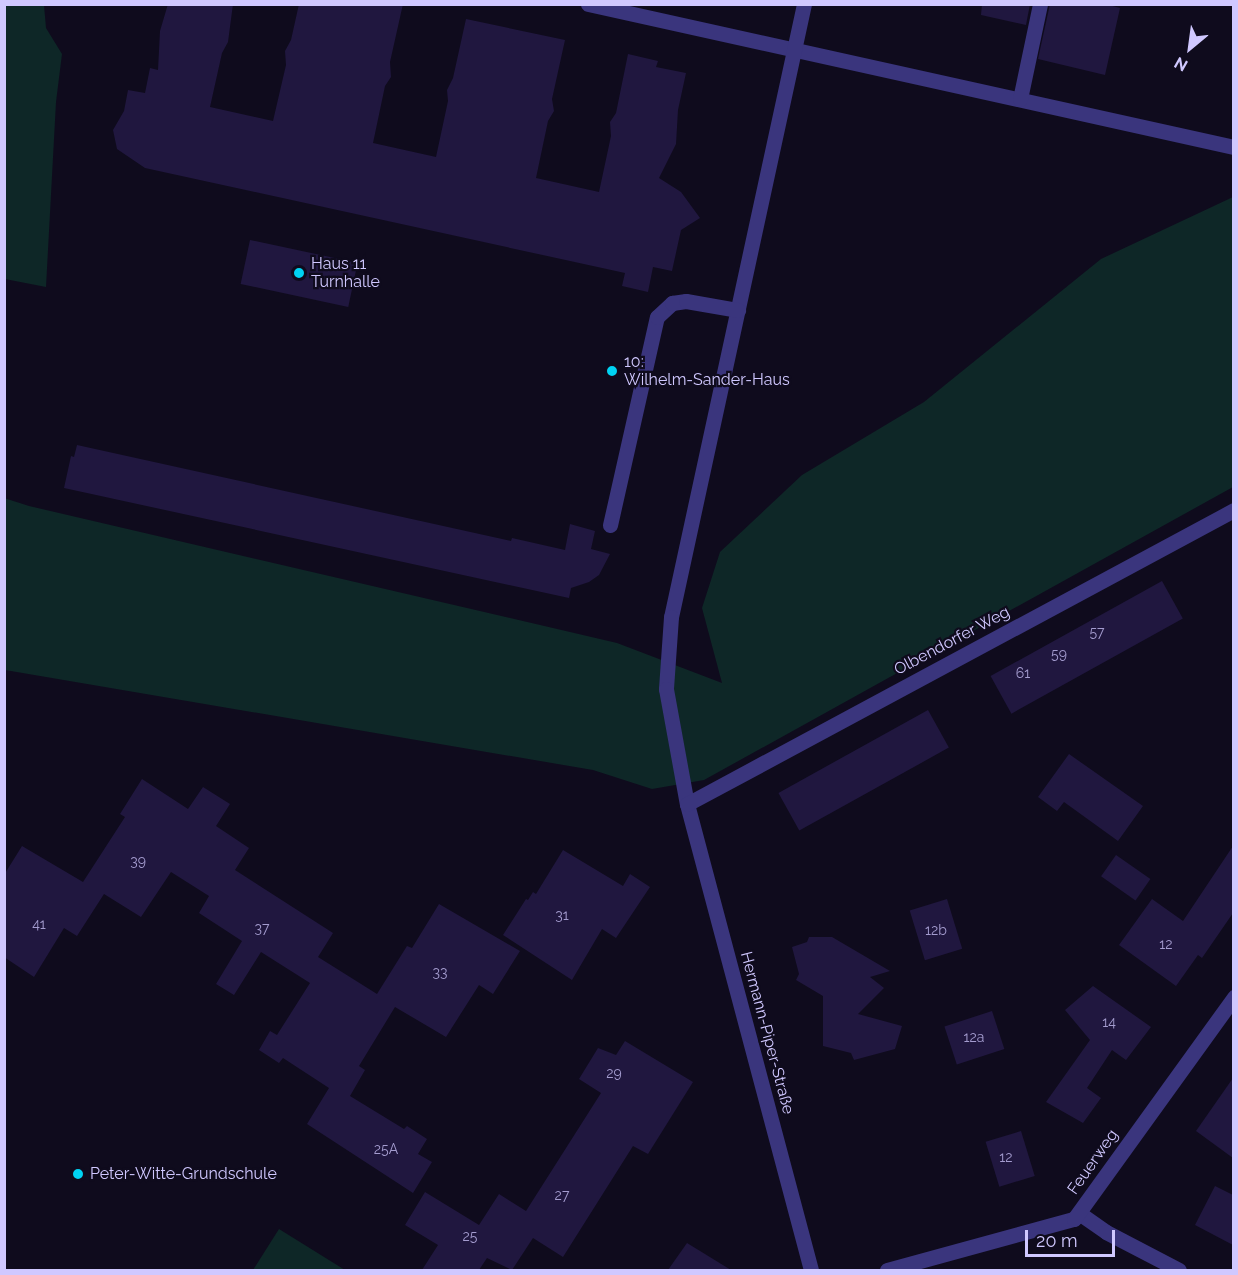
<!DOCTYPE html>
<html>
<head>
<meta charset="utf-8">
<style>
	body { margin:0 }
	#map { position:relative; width:1238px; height:1275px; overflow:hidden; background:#0f0b1d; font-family:Raleway,sans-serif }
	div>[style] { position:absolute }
	.green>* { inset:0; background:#0e2727 }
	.building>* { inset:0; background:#20173f; transform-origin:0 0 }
	.minor>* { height:15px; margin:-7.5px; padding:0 7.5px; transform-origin:7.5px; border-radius:7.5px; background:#3a357d }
	.dots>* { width:16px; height:16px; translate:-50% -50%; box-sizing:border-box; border:3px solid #0f0b1d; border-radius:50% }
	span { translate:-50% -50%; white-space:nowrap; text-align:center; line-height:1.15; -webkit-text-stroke:4.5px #0f0b1d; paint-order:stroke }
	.number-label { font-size:14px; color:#a49ccf }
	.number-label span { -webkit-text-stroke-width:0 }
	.poi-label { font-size:16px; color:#d0c8ff }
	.left { translate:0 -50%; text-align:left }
	.street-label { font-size:16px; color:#d0c8ff }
	.frame { position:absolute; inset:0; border:6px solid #d0c8ff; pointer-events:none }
	.north { position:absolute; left:1160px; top:18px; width:60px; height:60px; -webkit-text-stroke:4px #0f0b1d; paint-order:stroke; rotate:209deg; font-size:16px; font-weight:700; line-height:24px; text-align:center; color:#d0c8ff }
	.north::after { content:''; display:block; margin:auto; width:21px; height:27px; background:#d0c8ff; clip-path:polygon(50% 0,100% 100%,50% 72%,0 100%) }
	.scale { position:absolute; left:1025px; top:1230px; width:90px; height:27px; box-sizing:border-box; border:3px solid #d0c8ff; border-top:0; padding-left:8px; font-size:18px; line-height:21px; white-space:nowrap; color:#d0c8ff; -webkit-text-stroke:4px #0f0b1d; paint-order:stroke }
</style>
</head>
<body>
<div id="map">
	<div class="green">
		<i style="clip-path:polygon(4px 5px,44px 5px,46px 28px,62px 54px,56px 102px,46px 287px,5px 279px)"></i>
		<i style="clip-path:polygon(1233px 197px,1233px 487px,704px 780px,652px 789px,593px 770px,5px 670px,4px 498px,29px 506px,617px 643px,722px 683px,702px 608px,720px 552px,802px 475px,924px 402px,1101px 259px)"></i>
		<i style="clip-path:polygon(279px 1229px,345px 1270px,253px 1270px)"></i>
	</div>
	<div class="building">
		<i style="clip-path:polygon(168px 4px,233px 4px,228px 42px,222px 53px,210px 107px,273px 121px,286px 65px,285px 51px,291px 40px,299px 4px,403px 4px,390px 62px,391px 77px,385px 86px,373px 143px,436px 157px,448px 101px,447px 90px,453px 78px,466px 19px,565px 40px,552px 99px,554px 111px,548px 121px,536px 178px,599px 192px,611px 136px,610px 122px,616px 113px,628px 54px,658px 61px,656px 67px,686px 73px,678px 110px,676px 144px,659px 178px,681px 192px,700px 218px,681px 230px,672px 271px,653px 267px,648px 292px,622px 286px,625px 273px,145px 168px,117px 149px,113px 130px,124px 111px,128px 90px,145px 93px,150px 68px,158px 70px,160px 31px)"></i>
		<i style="clip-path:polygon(982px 4px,1030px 4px,1026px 25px,981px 15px)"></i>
		<i style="clip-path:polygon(1050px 4px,1105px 4px,1120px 8px,1105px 75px,1038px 59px)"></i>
		<i style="left:250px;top:240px;width:110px;height:45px;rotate:12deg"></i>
		<i style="clip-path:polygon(77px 445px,511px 541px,512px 538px,565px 550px,570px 524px,595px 531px,591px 549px,610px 554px,599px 575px,589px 582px,571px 588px,569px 598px,64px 488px,71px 456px,74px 457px)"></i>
		<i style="left:1162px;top:581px;width:43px;height:196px;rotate:61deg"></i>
		<i style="left:928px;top:710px;width:43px;height:171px;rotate:61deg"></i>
		<i style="clip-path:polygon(1069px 754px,1143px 806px,1118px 841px,1064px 802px,1057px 811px,1038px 797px)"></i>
		<i style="clip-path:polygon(142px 779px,188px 809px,203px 787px,230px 804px,216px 826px,249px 848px,235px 870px,333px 933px,318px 957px,377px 994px,407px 946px,412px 948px,439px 904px,520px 951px,493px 994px,479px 985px,446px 1037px,395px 1007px,359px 1066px,365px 1070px,350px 1096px,404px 1129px,407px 1126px,427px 1139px,418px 1154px,432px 1162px,413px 1193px,307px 1124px,329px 1088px,283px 1058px,279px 1063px,259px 1050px,270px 1031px,277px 1035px,310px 983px,261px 952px,234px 995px,216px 984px,242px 941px,199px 913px,209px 896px,171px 872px,141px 917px,104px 894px,77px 936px,64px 928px,34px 977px,4px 957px,4px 875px,22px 846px,83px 882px,125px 817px,120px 814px)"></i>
		<i style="clip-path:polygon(1233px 846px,1233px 913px,1202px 958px,1198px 955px,1176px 986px,1119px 945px,1152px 899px,1183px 921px)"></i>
		<i style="clip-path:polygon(563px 850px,623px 886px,630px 874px,650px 887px,616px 938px,602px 929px,572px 980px,503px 935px,526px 899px,528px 900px,533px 892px,536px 894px)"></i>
		<i style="left:1116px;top:855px;width:42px;height:26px;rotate:35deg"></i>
		<i style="left:947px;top:899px;width:52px;height:39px;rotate:73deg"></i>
		<i style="clip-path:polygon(809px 937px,832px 937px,890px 971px,870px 977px,884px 988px,858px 1014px,902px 1026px,895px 1049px,854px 1060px,851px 1053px,823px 1046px,823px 996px,796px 980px,799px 974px,792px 947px,807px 942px)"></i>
		<i style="clip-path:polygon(1093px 986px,1151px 1027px,1126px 1060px,1112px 1050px,1087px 1088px,1101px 1098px,1083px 1123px,1046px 1102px,1090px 1040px,1065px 1010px)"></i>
		<i style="left:992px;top:1011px;width:40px;height:50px;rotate:72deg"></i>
		<i style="clip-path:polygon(625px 1041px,693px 1082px,648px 1154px,633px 1146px,563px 1257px,533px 1238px,512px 1270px,487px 1258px,479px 1270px,422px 1270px,438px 1245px,405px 1225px,425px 1192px,479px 1225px,499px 1194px,526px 1211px,601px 1093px,579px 1079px,598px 1048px,616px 1055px)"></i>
		<i style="clip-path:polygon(1233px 1078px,1233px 1158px,1196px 1131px)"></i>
		<i style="left:1021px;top:1131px;width:47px;height:37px;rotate:73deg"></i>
		<i style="clip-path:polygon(1215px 1186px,1233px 1195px,1233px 1245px,1195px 1225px)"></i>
		<i style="clip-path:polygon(687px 1243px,731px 1270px,668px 1270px)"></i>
	</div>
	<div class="minor">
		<i style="left:588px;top:4px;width:662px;rotate:12.48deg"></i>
		<i style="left:804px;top:4px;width:627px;rotate:102.24deg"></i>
		<i style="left:671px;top:617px;width:72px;rotate:94deg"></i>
		<i style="left:666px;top:689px;width:117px;rotate:79.7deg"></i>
		<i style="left:687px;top:804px;width:482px;rotate:75.1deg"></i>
		<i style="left:1020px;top:99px;width:97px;rotate:-78.1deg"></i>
		<i style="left:610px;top:525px;width:213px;rotate:-77.3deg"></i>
		<i style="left:657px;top:317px;width:21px;rotate:-43deg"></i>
		<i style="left:672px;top:303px;width:14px;rotate:-8deg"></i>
		<i style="left:686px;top:301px;width:53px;rotate:9.8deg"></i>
		<i style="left:687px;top:804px;width:621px;rotate:-28.26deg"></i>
		<i style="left:1079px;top:1213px;width:33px;rotate:35deg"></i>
		<i style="left:1106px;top:1232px;width:82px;rotate:27.5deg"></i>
		<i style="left:887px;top:1270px;width:194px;rotate:-15.3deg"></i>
		<i style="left:1074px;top:1219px;width:274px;rotate:-54.2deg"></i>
	</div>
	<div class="dots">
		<i style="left:299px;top:273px;background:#00d3f3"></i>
		<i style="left:612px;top:371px;background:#00d3f3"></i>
		<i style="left:78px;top:1174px;background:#00d3f3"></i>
	</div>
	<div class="number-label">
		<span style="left:1097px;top:632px">57</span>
		<span style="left:1059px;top:654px">59</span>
		<span style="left:1023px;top:673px">61</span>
		<span style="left:138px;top:861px">39</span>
		<span style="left:562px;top:915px">31</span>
		<span style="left:39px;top:924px">41</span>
		<span style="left:262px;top:928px">37</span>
		<span style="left:936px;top:930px">12b</span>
		<span style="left:1166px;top:944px">12</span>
		<span style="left:440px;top:972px">33</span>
		<span style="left:1109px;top:1022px">14</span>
		<span style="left:974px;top:1037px">12a</span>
		<span style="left:614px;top:1073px">29</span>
		<span style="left:386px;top:1149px">25A</span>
		<span style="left:1006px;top:1157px">12</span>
		<span style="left:562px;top:1195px">27</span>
		<span style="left:470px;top:1236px">25</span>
	</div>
	<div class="poi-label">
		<span class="left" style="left:311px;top:273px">Haus 11<br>Turnhalle</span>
		<span class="left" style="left:624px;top:371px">10:<br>Wilhelm-Sander-Haus</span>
		<span class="left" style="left:90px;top:1174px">Peter-Witte-Grundschule</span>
	</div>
	<div class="street-label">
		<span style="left:952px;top:641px;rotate:-28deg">Olbendorfer Weg</span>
		<span style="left:767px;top:1033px;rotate:75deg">Hermann-Piper-Straße</span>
		<span style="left:1093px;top:1162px;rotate:-55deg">Feuerweg</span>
	</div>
	<div class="frame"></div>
	<div class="north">N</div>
	<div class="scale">20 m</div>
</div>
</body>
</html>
